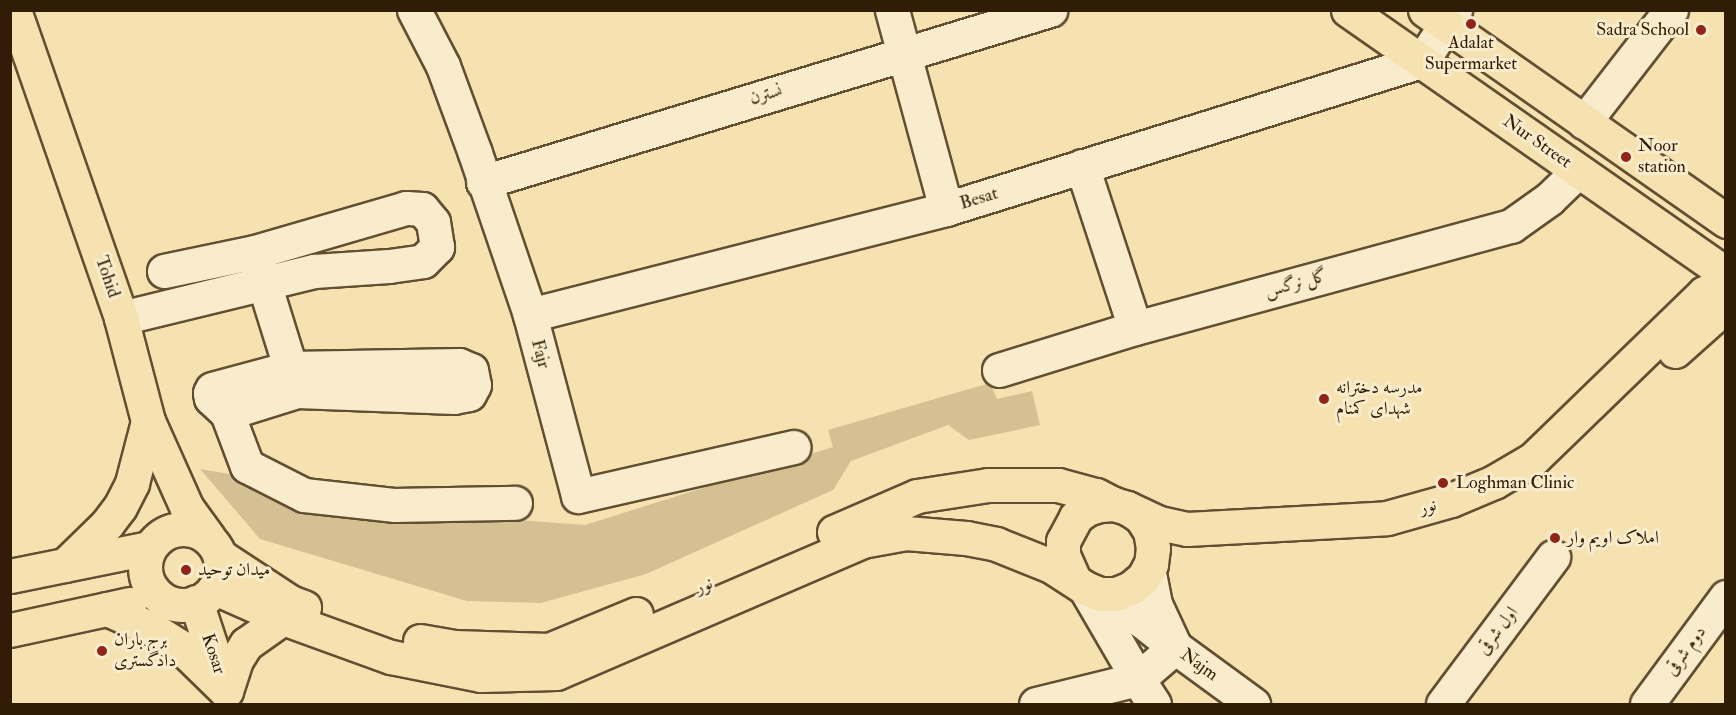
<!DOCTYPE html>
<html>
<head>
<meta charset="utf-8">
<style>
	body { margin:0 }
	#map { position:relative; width:1736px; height:715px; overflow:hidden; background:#f6e2b0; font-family:"IM FELL Double Pica",Amiri,serif }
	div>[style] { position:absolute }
	.green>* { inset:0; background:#d4c093 }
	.roads { filter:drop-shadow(2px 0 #624e31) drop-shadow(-2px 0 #624e31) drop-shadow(0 2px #624e31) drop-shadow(0 -2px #624e31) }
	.minor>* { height:33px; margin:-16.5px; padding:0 16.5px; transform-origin:16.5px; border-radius:16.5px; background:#f9eccc }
	.major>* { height:33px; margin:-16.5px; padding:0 16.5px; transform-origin:16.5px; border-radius:16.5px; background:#f6e2b0 }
	.major>.ring { margin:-16.5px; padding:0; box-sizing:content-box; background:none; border:33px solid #f6e2b0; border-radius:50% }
	.dots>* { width:16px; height:16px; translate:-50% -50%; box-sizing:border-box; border:3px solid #f9eccc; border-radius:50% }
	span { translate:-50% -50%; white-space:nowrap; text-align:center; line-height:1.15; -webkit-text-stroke:6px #f9eccc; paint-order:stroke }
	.poi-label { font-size:18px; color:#301c07 }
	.right { translate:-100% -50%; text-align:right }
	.left { translate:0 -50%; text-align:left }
	.street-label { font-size:18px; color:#301c07 }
	.frame { position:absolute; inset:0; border:12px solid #301c07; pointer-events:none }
</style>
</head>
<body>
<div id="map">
	<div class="green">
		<i style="clip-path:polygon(990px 383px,997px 399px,1032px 391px,1040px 425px,969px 440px,948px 425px,851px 461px,833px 490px,646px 574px,541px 603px,467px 601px,260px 539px,200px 469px,491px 518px,585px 525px,833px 447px,828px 430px)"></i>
	</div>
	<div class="roads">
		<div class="minor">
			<i style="left:414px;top:10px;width:63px;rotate:62.6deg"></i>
			<i style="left:443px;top:66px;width:93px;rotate:69.8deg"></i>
			<i style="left:475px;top:153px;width:171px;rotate:71.2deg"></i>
			<i style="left:530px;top:315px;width:187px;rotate:75.1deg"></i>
			<i style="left:578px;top:496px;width:221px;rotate:-12.8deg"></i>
			<i style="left:892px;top:10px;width:206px;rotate:74.8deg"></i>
			<i style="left:1584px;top:122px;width:142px;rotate:-52.2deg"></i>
			<i style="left:1082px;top:166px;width:170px;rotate:71.9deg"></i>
			<i style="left:483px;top:182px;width:593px;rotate:-16.88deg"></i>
			<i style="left:258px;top:264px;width:131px;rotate:72.7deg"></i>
			<i style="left:530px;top:315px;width:429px;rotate:-14.3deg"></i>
			<i style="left:946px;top:209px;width:498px;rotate:-17.3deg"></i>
			<i style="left:1422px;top:61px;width:61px;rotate:-57.1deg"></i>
			<i style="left:121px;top:318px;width:199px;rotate:-13.7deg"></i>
			<i style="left:314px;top:271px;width:75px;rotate:-3.8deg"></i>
			<i style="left:389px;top:266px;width:34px;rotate:-8deg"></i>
			<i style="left:423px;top:261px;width:20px;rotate:-45deg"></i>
			<i style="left:437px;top:247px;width:25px;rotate:-99deg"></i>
			<i style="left:433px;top:222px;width:17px;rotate:-130deg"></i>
			<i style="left:422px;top:209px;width:16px;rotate:-176deg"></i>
			<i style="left:406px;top:208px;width:157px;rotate:163.8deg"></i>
			<i style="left:255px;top:252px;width:93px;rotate:168.2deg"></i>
			<i style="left:459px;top:365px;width:13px;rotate:23deg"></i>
			<i style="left:471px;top:370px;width:15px;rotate:79deg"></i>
			<i style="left:474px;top:385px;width:10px;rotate:119deg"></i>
			<i style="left:469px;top:394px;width:15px;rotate:169deg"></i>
			<i style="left:454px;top:397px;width:157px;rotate:-177.8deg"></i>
			<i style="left:297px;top:391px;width:73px;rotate:162.6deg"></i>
			<i style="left:227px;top:413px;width:22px;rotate:-137deg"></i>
			<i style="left:211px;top:398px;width:5px;rotate:-101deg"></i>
			<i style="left:210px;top:393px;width:4px;rotate:-63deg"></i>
			<i style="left:212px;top:389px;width:81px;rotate:-15.1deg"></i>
			<i style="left:290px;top:368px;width:169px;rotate:-1deg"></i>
			<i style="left:999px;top:370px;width:142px;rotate:-17.2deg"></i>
			<i style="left:1135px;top:328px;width:390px;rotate:-15.2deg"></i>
			<i style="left:1511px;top:226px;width:47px;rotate:-35.4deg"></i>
			<i style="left:1549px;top:199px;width:40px;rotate:-44deg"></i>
			<i style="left:227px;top:413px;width:57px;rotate:69.3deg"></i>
			<i style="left:247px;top:466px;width:64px;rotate:27deg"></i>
			<i style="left:304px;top:495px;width:92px;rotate:6.3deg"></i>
			<i style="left:395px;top:505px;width:120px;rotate:-1deg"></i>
			<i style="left:1093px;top:592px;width:57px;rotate:30.6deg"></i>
			<i style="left:1142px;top:621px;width:42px;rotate:38.2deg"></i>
			<i style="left:1175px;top:647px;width:47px;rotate:-114.9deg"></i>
			<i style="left:1155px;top:604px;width:36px;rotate:-101deg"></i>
			<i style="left:1036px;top:704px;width:105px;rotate:-13.8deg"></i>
			<i style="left:1138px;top:679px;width:105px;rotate:-120.2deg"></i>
			<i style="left:1154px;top:704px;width:30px;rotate:-123deg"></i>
			<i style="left:1138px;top:679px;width:49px;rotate:-40.9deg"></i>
			<i style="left:1175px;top:647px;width:97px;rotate:36.2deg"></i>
			<i style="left:1443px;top:704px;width:184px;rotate:-53.2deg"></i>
			<i style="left:1647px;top:704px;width:133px;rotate:-53.6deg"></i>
		</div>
		<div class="major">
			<i style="left:14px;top:10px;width:326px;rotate:70.8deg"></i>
			<i style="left:121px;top:318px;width:106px;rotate:75.3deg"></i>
			<i style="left:148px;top:421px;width:95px;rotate:65.9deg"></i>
			<i style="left:187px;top:508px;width:37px;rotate:54deg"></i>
			<i style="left:1348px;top:10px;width:461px;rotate:34.9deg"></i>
			<i style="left:1425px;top:10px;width:368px;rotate:35deg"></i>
			<i style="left:1675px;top:351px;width:62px;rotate:-41.7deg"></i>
			<i style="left:1721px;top:310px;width:11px;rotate:-63deg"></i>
			<i style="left:1129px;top:509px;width:33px;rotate:25deg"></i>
			<i style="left:1159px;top:523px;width:29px;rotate:12deg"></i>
			<i style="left:1187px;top:529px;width:200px;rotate:-3.1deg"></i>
			<i style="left:1387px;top:518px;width:66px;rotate:-15.7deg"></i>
			<i style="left:1451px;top:500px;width:47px;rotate:-22.7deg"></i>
			<i style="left:1494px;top:482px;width:45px;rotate:-30.5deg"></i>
			<i style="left:1533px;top:459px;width:238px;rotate:-44.1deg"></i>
			<i style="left:1704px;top:293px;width:24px;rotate:-24deg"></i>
			<i class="ring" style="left:145px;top:529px;width:43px;height:43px"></i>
			<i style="left:834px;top:532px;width:90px;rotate:-23.4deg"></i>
			<i style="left:917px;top:496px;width:72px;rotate:-8.8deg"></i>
			<i style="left:988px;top:485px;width:70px"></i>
			<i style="left:1058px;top:485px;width:39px;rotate:15deg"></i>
			<i style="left:1096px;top:495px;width:20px;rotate:27deg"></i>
			<i style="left:220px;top:556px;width:84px;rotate:33.3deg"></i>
			<i style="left:290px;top:602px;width:15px;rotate:20deg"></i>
			<i style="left:65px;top:565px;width:59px;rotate:-44.3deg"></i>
			<i style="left:107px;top:524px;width:21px;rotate:-53deg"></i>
			<i style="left:120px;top:507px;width:27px;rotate:-63deg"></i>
			<i style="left:132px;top:483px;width:64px;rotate:-75.5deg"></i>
			<i style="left:10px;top:576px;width:142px;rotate:-11.4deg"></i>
			<i style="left:215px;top:588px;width:74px;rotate:23.8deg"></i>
			<i style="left:283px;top:618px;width:115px;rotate:19.9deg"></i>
			<i style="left:391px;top:657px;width:92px;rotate:11.3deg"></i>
			<i style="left:481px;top:675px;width:75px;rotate:-1.5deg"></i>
			<i style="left:556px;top:673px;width:333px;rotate:-23.3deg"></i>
			<i style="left:862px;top:541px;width:45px;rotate:-10.3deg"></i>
			<i style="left:906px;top:533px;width:60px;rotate:4.8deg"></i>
			<i style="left:966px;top:538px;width:31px;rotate:11deg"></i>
			<i style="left:996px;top:544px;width:59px;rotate:21.8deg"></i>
			<i style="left:1051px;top:566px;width:40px;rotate:32.9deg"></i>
			<i style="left:1085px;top:588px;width:16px;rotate:22deg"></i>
			<i style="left:1100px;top:594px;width:16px"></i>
			<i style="left:1116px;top:594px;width:16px;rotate:-22deg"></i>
			<i style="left:1131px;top:588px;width:16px;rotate:-40deg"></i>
			<i style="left:1143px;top:578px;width:16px;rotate:-60deg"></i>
			<i style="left:1151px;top:564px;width:16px;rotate:-83deg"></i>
			<i style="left:1153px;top:548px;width:17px;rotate:-100deg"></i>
			<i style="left:1150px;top:531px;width:17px;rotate:-123deg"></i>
			<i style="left:1141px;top:517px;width:17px;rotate:-147deg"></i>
			<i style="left:1127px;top:508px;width:14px;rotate:-163deg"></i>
			<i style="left:1114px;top:504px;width:14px;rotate:176deg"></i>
			<i style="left:1100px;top:505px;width:14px;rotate:163deg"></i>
			<i style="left:1087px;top:509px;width:14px;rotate:144deg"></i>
			<i style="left:1076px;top:517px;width:27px;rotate:118deg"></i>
			<i style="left:1063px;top:541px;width:14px;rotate:90deg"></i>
			<i style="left:1063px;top:555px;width:27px;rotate:66deg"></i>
			<i style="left:196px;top:602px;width:89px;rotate:71.6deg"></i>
			<i style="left:107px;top:609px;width:49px;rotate:24deg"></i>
			<i style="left:152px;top:629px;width:34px;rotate:32deg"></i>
			<i style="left:181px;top:647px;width:63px;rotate:44.4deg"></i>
			<i style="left:226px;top:691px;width:33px;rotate:-72deg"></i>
			<i style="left:236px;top:660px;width:19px;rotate:-58deg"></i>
			<i style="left:246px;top:644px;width:45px;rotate:-35.1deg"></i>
			<i style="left:10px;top:630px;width:122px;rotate:-12.3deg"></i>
			<i style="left:420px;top:641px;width:35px;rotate:10deg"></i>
			<i style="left:454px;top:647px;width:95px;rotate:1.8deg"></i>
			<i style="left:549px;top:650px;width:94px;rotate:-22.5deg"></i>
		</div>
	</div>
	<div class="dots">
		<i style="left:1471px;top:24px;background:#8f2418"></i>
		<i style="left:1701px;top:30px;background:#8f2418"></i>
		<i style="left:1626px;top:157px;background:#8f2418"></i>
		<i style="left:1324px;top:399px;background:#8f2418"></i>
		<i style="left:1443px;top:483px;background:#8f2418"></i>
		<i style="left:1555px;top:538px;background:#8f2418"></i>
		<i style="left:186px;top:570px;background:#8f2418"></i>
		<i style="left:102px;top:651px;background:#8f2418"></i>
	</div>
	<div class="poi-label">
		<span class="right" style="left:1689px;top:30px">Sadra School</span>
		<span style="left:1471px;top:54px">Adalat<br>Supermarket</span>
		<span class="left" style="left:1638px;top:157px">Noor<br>station</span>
		<span class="left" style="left:1336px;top:399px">مدرسه دخترانه<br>شهدای کمنام</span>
		<span class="left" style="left:1456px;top:483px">Loghman Clinic</span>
		<span class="left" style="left:1567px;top:538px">املاک اویم وار</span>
		<span class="left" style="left:198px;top:570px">میدان توحید</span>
		<span class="left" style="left:114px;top:651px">برج باران<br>دادگستری</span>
	</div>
	<div class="street-label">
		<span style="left:766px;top:95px;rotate:-17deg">نسترن</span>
		<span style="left:1537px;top:142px;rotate:35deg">Nur Street</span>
		<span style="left:979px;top:199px;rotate:-17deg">Besat</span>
		<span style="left:107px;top:277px;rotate:71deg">Tohid</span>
		<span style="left:1296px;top:284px;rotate:-15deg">گل نرگس</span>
		<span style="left:540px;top:354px;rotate:75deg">Fajr</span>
		<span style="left:1428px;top:507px;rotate:-15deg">نور</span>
		<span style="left:704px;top:586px;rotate:-22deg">نور</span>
		<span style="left:1498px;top:631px;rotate:-53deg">اول شرقی</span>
		<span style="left:1686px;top:651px;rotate:-54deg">دوم شرقی</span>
		<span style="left:213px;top:654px;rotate:71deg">Kosar</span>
		<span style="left:1199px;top:665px;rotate:36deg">Najm</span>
	</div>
	<div class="frame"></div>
</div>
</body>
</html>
